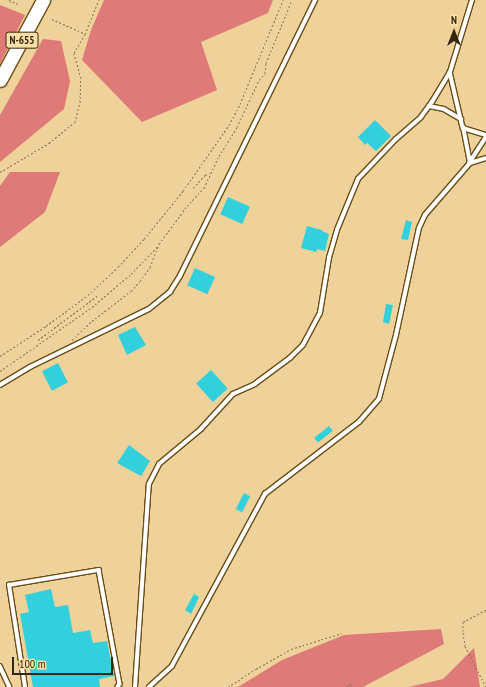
<!DOCTYPE html>
<html>
<head>
<meta charset="utf-8">
<style>
	body { margin:0 }
	#map { position:relative; width:486px; height:687px; overflow:hidden; background:#efd19a; font-family:"PT Sans Narrow",sans-serif }
	div>[style] { position:absolute }
	.forest>* { inset:0; background:#de7a77 }
	.building>* { inset:0; background:#32d0dc; transform-origin:0 0 }
	.path>* { height:1px; margin-top:-0.5px; transform-origin:0; background:repeating-linear-gradient(90deg,#8c7752 0 2px,transparent 0 4px) }
	.roads { filter:drop-shadow(1px 0 #684e15) drop-shadow(-1px 0 #684e15) drop-shadow(0 1px #684e15) drop-shadow(0 -1px #684e15) }
	.lane>* { height:3.5px; margin:-1.75px; padding:0 1.75px; transform-origin:1.75px; border-radius:1.75px; background:#fff }
	.highway>* { height:13px; margin:-6.5px; padding:0 6.5px; transform-origin:6.5px; border-radius:6.5px; background:#fff }
	span { translate:-50% -50%; white-space:nowrap; text-align:center; line-height:1.15; -webkit-text-stroke:4px #fddfa6; paint-order:stroke }
	.shield-label span { padding:1px 3px; background:#fddfa6; border:1px solid; border-radius:3px; -webkit-text-stroke-width:0 }
	.shield-label { font-size:11px; color:#332711; font-weight:700 }
	.north { position:absolute; left:434px; top:12px; width:40px; height:40px; -webkit-text-stroke:3px #fddfa6; paint-order:stroke; rotate:0deg; font-size:11px; font-weight:700; line-height:16px; text-align:center; color:#332711 }
	.north::after { content:''; display:block; margin:auto; width:14px; height:18px; background:#332711; clip-path:polygon(50% 0,100% 100%,50% 72%,0 100%) }
	.scale { position:absolute; left:12px; top:657px; width:101px; height:18px; box-sizing:border-box; border:2px solid #332711; border-top:0; padding-left:5px; font-size:12px; line-height:14px; white-space:nowrap; color:#332711; -webkit-text-stroke:3px #fddfa6; paint-order:stroke }
</style>
</head>
<body>
<div id="map">
	<div class="forest">
		<i style="clip-path:polygon(104px 0,273px 0,268px 13px,201px 42px,217px 90px,142px 122px,82px 60px,91px 30px)"></i>
		<i style="clip-path:polygon(0 5px,25px 15px,0 64px)"></i>
		<i style="clip-path:polygon(43px 39px,61px 41px,70px 81px,64px 109px,0 162px,0 115px)"></i>
		<i style="clip-path:polygon(10px 172px,60px 172px,45px 212px,0 247px,0 186px)"></i>
		<i style="clip-path:polygon(441px 629px,444px 644px,363px 687px,238px 687px,282px 660px,344px 635px)"></i>
		<i style="clip-path:polygon(474px 648px,480px 687px,409px 687px,443px 679px)"></i>
	</div>
	<div class="building">
		<i style="clip-path:polygon(375px 120px,391px 136px,376px 151px,367px 143px,365px 145px,358px 137px)"></i>
		<i style="left:228px;top:197px;width:24px;height:19px;rotate:24deg"></i>
		<i style="clip-path:polygon(406px 220px,412px 222px,408px 240px,401px 239px)"></i>
		<i style="clip-path:polygon(307px 226px,322px 230px,322px 231px,329px 234px,325px 251px,317px 249px,316px 252px,301px 248px)"></i>
		<i style="left:195px;top:268px;width:22px;height:19px;rotate:24deg"></i>
		<i style="clip-path:polygon(386px 304px,393px 305px,389px 324px,383px 322px)"></i>
		<i style="clip-path:polygon(135px 327px,146px 345px,127px 355px,118px 335px)"></i>
		<i style="left:58px;top:363px;width:22px;height:18px;rotate:63deg"></i>
		<i style="left:211px;top:370px;width:25px;height:20px;rotate:48deg"></i>
		<i style="left:329px;top:426px;width:6px;height:19px;rotate:51deg"></i>
		<i style="clip-path:polygon(129px 445px,150px 461px,141px 476px,117px 463px)"></i>
		<i style="left:244px;top:493px;width:7px;height:18px;rotate:27deg"></i>
		<i style="clip-path:polygon(51px 589px,55px 607px,68px 605px,73px 633px,90px 630px,93px 643px,107px 641px,114px 676px,99px 679px,100px 687px,33px 687px,20px 614px,29px 612px,25px 595px)"></i>
		<i style="clip-path:polygon(194px 594px,199px 597px,191px 614px,185px 610px)"></i>
	</div>
	<div class="path">
		<i style="left:9px;top:0;width:12px;rotate:24deg"></i>
		<i style="left:52px;top:19px;width:35px;rotate:24deg"></i>
		<i style="left:0;top:172px;width:57px;rotate:-30.6deg"></i>
		<i style="left:49px;top:143px;width:33px;rotate:-39deg"></i>
		<i style="left:75px;top:122px;width:21px;rotate:-76deg"></i>
		<i style="left:80px;top:102px;width:24px;rotate:-88deg"></i>
		<i style="left:81px;top:78px;width:26px;rotate:-106deg"></i>
		<i style="left:74px;top:53px;width:22px;rotate:-60deg"></i>
		<i style="left:85px;top:34px;width:37px;rotate:-68deg"></i>
		<i style="left:193px;top:188px;width:18px;rotate:-47deg"></i>
		<i style="left:205px;top:175px;width:5px;rotate:-22deg"></i>
		<i style="left:38px;top:340px;width:74px;rotate:-36.7deg"></i>
		<i style="left:72px;top:340px;width:28px;rotate:-44deg"></i>
		<i style="left:92px;top:321px;width:49px;rotate:-37.6deg"></i>
		<i style="left:131px;top:291px;width:13px;rotate:-48deg"></i>
		<i style="left:140px;top:281px;width:17px;rotate:-54deg"></i>
		<i style="left:150px;top:267px;width:25px;rotate:-69deg"></i>
		<i style="left:159px;top:244px;width:47px;rotate:-53.6deg"></i>
		<i style="left:187px;top:206px;width:25px;rotate:-47deg"></i>
		<i style="left:204px;top:188px;width:35px;rotate:-65deg"></i>
		<i style="left:219px;top:156px;width:34px;rotate:-58deg"></i>
		<i style="left:237px;top:127px;width:52px;rotate:-64.9deg"></i>
		<i style="left:259px;top:80px;width:9px;rotate:-49deg"></i>
		<i style="left:265px;top:73px;width:10px;rotate:-84deg"></i>
		<i style="left:266px;top:63px;width:68px;rotate:-67.6deg"></i>
		<i style="left:0;top:356px;width:55px;rotate:-33.1deg"></i>
		<i style="left:46px;top:326px;width:52px;rotate:-36.4deg"></i>
		<i style="left:88px;top:295px;width:41px;rotate:-43deg"></i>
		<i style="left:118px;top:267px;width:38px;rotate:-47deg"></i>
		<i style="left:144px;top:239px;width:62px;rotate:-50.9deg"></i>
		<i style="left:183px;top:191px;width:80px;rotate:-55.1deg"></i>
		<i style="left:229px;top:125px;width:24px;rotate:-62deg"></i>
		<i style="left:240px;top:104px;width:113px;rotate:-67.5deg"></i>
		<i style="left:0;top:371px;width:112px;rotate:-34.8deg"></i>
		<i style="left:92px;top:307px;width:51px;rotate:-40.2deg"></i>
		<i style="left:131px;top:274px;width:39px;rotate:-46deg"></i>
		<i style="left:228px;top:687px;width:33px;rotate:-33deg"></i>
		<i style="left:256px;top:669px;width:40px;rotate:-29.7deg"></i>
		<i style="left:291px;top:649px;width:53px;rotate:-17.4deg"></i>
		<i style="left:346px;top:687px;width:6px;rotate:-31deg"></i>
		<i style="left:351px;top:684px;width:3px;rotate:90deg"></i>
		<i style="left:486px;top:687px;width:46px;rotate:-117.1deg"></i>
		<i style="left:465px;top:646px;width:15px;rotate:-98deg"></i>
		<i style="left:463px;top:631px;width:9px;rotate:-90deg"></i>
		<i style="left:463px;top:622px;width:26px;rotate:-28deg"></i>
	</div>
	<div class="roads">
		<div class="lane">
			<i style="left:450px;top:72px;width:57px;rotate:76.9deg"></i>
			<i style="left:463px;top:128px;width:24px;rotate:17deg"></i>
			<i style="left:429px;top:106px;width:15px;rotate:11deg"></i>
			<i style="left:444px;top:109px;width:20px;rotate:30deg"></i>
			<i style="left:486px;top:138px;width:30px;rotate:123deg"></i>
			<i style="left:470px;top:163px;width:17px;rotate:-17deg"></i>
			<i style="left:0;top:385px;width:35px;rotate:-31deg"></i>
			<i style="left:30px;top:367px;width:132px;rotate:-26deg"></i>
			<i style="left:149px;top:309px;width:27px;rotate:-39deg"></i>
			<i style="left:170px;top:292px;width:19px;rotate:-58deg"></i>
			<i style="left:180px;top:276px;width:307px;rotate:-63.9deg"></i>
			<i style="left:0;top:666px;width:23px;rotate:65deg"></i>
			<i style="left:25px;top:687px;width:103px;rotate:-98.9deg"></i>
			<i style="left:9px;top:585px;width:91px;rotate:-9.5deg"></i>
			<i style="left:99px;top:570px;width:116px;rotate:79.6deg"></i>
			<i style="left:120px;top:684px;width:4px;rotate:124deg"></i>
			<i style="left:135px;top:687px;width:203px;rotate:-86.1deg"></i>
			<i style="left:149px;top:484px;width:22px;rotate:-63deg"></i>
			<i style="left:159px;top:464px;width:55px;rotate:-39.8deg"></i>
			<i style="left:201px;top:429px;width:47px;rotate:-47.6deg"></i>
			<i style="left:233px;top:394px;width:24px;rotate:-24deg"></i>
			<i style="left:255px;top:384px;width:44px;rotate:-36.6deg"></i>
			<i style="left:290px;top:358px;width:18px;rotate:-45deg"></i>
			<i style="left:303px;top:345px;width:36px;rotate:-62deg"></i>
			<i style="left:320px;top:313px;width:56px;rotate:-80.7deg"></i>
			<i style="left:329px;top:258px;width:29px;rotate:-74deg"></i>
			<i style="left:337px;top:230px;width:55px;rotate:-67.6deg"></i>
			<i style="left:358px;top:179px;width:55px;rotate:-46.5deg"></i>
			<i style="left:396px;top:139px;width:33px;rotate:-41deg"></i>
			<i style="left:421px;top:117px;width:19px;rotate:-54deg"></i>
			<i style="left:432px;top:102px;width:35px;rotate:-59deg"></i>
			<i style="left:450px;top:72px;width:75px;rotate:-73deg"></i>
			<i style="left:149px;top:687px;width:31px;rotate:-42deg"></i>
			<i style="left:172px;top:666px;width:196px;rotate:-61.6deg"></i>
			<i style="left:265px;top:494px;width:118px;rotate:-37.5deg"></i>
			<i style="left:359px;top:422px;width:30px;rotate:-49deg"></i>
			<i style="left:379px;top:399px;width:66px;rotate:-75.1deg"></i>
			<i style="left:396px;top:335px;width:109px;rotate:-77.9deg"></i>
			<i style="left:419px;top:228px;width:14px;rotate:-65deg"></i>
			<i style="left:425px;top:215px;width:69px;rotate:-49.1deg"></i>
			<i style="left:470px;top:163px;width:36px;rotate:-101deg"></i>
		</div>
		<div class="highway">
			<i style="left:0;top:80px;width:91px;rotate:-61.7deg"></i>
		</div>
	</div>
	<div class="shield-label">
		<span style="left:22px;top:40px">N-655</span>
	</div>
	<div class="north">N</div>
	<div class="scale">100 m</div>
</div>
</body>
</html>
